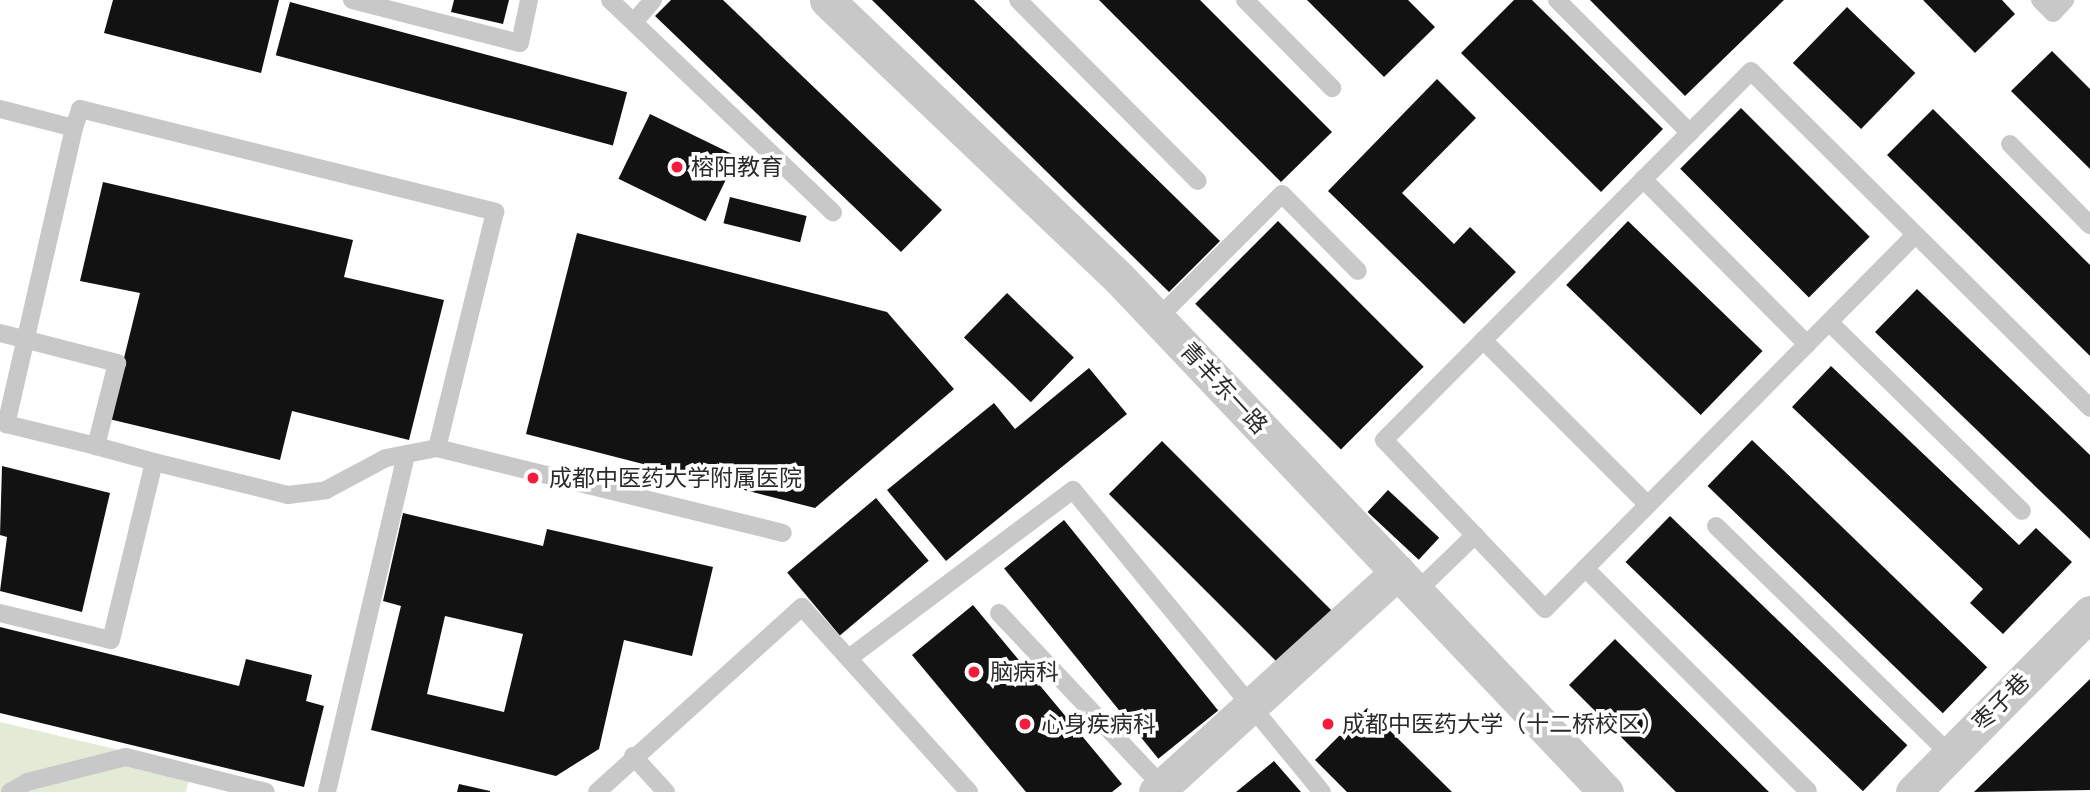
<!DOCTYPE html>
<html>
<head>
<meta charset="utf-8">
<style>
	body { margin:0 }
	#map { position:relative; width:2090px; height:792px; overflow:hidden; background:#fff; font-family:Cabin,"Noto Sans SC",sans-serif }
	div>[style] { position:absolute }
	.green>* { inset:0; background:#e3ebd7 }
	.building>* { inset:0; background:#121212; transform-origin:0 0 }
	.service>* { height:18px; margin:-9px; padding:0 9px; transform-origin:9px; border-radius:9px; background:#c8c8c8 }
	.minor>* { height:35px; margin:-17.5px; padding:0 17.5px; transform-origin:17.5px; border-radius:17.5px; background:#c8c8c8 }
	.dots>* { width:19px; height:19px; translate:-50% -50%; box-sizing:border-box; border:4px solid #fff; border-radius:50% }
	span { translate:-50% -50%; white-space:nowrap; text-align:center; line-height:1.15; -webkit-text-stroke:7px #fff; paint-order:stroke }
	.poi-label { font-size:23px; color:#2b2b2b }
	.left { translate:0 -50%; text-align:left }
	.street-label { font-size:23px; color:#2b2b2b }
</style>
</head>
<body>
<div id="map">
	<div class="green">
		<i style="clip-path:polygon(0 722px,192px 767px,186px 792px,0 792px)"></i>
	</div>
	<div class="building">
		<i style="clip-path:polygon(113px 0,279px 0,261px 73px,104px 33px)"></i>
		<i style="clip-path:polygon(454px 0,509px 0,503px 24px,451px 12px)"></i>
		<i style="clip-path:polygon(671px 0,723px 0,942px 210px,901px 252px,655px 16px)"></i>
		<i style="clip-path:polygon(872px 0,974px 0,1220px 241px,1169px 292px)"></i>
		<i style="clip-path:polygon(1099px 0,1200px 0,1332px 132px,1281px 182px)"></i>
		<i style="clip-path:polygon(1307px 0,1408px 0,1435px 27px,1384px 77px)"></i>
		<i style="clip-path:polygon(1514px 0,1532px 0,1663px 129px,1601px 192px,1461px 53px)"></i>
		<i style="clip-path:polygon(1590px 0,1784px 0,1685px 96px)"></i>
		<i style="clip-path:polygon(1923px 0,2002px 0,2015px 14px,1975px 53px)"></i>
		<i style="left:290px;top:2px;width:349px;height:55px;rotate:15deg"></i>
		<i style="left:1847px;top:7px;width:95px;height:78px;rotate:44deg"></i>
		<i style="clip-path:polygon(2052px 51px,2090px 89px,2090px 169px,2011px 91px)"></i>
		<i style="clip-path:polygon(1437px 79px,1476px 118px,1402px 193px,1454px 244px,1470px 227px,1516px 272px,1464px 324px,1328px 191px)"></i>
		<i style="left:1741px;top:108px;width:182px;height:86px;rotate:45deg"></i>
		<i style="clip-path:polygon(1933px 109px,2090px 265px,2090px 356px,1887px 155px)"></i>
		<i style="left:650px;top:114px;width:97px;height:72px;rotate:26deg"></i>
		<i style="clip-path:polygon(103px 182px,353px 240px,344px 277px,444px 300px,409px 440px,292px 411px,280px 460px,109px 419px,140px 293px,80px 281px)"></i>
		<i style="left:730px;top:197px;width:79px;height:27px;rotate:14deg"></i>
		<i style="left:1278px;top:221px;width:206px;height:117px;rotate:45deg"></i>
		<i style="left:1628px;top:221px;width:187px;height:89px;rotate:44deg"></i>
		<i style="clip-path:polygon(577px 233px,887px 312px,954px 389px,815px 508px,526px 434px)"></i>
		<i style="clip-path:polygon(1917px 289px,2090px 455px,2090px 539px,1875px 332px)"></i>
		<i style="left:1007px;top:293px;width:93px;height:62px;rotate:44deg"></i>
		<i style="clip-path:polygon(1831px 366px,2019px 545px,2036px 528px,2072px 562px,2003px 634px,1970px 603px,1983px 589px,1792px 407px)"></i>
		<i style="clip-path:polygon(1089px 368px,1127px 414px,946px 561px,887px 490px,994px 403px,1015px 429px)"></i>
		<i style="left:1752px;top:440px;width:327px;height:64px;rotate:44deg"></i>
		<i style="left:1162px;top:441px;width:242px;height:75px;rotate:45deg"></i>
		<i style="clip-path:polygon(2px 466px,110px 493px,82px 612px,0 591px,7px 537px,0 535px)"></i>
		<i style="left:1388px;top:490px;width:70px;height:30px;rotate:43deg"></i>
		<i style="left:876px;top:498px;width:82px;height:116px;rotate:50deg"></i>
		<i style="clip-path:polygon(evenodd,403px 513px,543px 546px,547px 529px,713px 567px,692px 656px,624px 640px,599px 749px,556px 776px,371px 730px,401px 606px,383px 601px,403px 513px,445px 616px,523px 634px,504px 712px,427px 694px,445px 616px)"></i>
		<i style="left:1670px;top:516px;width:330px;height:64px;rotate:44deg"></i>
		<i style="left:1064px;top:520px;width:245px;height:77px;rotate:51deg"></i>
		<i style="clip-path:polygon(973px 605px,1122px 784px,1112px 792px,1026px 792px,912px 655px)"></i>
		<i style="clip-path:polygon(0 627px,239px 686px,246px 659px,312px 675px,306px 701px,324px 706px,304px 787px,0 713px)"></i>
		<i style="clip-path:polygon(1615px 639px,1769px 792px,1676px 792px,1569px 685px)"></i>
		<i style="clip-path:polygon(2090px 679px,2090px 790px,1974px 792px)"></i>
		<i style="clip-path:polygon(1367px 708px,1452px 792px,1347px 792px,1315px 760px)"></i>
		<i style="clip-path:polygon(1274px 761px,1301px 792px,1236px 792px)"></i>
		<i style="clip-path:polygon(459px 784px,490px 791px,490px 792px,457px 792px)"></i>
	</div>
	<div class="service">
		<i style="left:352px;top:0;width:173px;rotate:14.4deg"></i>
		<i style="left:520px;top:43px;width:44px;rotate:-78.2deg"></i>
		<i style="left:610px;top:0;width:308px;rotate:43.6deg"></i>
		<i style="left:1018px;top:0;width:255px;rotate:45.2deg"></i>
		<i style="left:1245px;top:0;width:124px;rotate:45.3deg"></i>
		<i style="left:1557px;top:0;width:188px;rotate:45deg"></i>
		<i style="left:2040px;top:0;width:18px;rotate:45deg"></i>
		<i style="left:2053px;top:13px;width:18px;rotate:-47deg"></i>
		<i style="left:634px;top:22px;width:29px;rotate:-49deg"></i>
		<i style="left:0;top:109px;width:76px;rotate:14.4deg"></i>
		<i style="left:74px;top:128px;width:304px;rotate:102.9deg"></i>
		<i style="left:6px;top:424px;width:93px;rotate:13.7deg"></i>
		<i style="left:74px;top:128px;width:20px;rotate:-72deg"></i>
		<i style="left:80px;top:109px;width:428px;rotate:13.9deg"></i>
		<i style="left:495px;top:212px;width:243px;rotate:103.8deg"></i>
		<i style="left:2010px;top:144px;width:114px;rotate:45.4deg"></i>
		<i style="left:1643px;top:179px;width:233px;rotate:45.2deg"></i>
		<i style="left:1915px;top:235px;width:526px;rotate:134.69deg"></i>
		<i style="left:1545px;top:609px;width:233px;rotate:-133.6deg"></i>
		<i style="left:1384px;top:440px;width:520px;rotate:-45.16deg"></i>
		<i style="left:1751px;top:71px;width:478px;rotate:44.8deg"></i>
		<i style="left:1158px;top:318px;width:175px;rotate:-45deg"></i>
		<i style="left:1282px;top:194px;width:108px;rotate:45.4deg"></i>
		<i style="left:1829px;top:322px;width:270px;rotate:44.4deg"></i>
		<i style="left:0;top:333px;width:121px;rotate:14.4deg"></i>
		<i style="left:117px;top:363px;width:86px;rotate:104.2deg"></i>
		<i style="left:96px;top:446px;width:60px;rotate:15.4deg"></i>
		<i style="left:154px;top:462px;width:138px;rotate:13.8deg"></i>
		<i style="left:288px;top:495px;width:38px;rotate:-7deg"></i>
		<i style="left:326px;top:490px;width:68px;rotate:-28.1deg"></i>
		<i style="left:386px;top:458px;width:52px;rotate:-11.1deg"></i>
		<i style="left:437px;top:448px;width:356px;rotate:13.8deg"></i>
		<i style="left:1483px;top:340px;width:233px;rotate:45deg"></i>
		<i style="left:1716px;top:526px;width:327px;rotate:44.3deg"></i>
		<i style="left:1585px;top:568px;width:315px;rotate:45deg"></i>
		<i style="left:1416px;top:592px;width:82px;rotate:-44deg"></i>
		<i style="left:0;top:613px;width:114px;rotate:13.7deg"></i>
		<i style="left:111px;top:640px;width:183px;rotate:-76.4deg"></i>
		<i style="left:999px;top:613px;width:242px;rotate:46.7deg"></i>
		<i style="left:849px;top:658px;width:280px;rotate:-36.9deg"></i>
		<i style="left:1073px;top:490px;width:391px;rotate:50.5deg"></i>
		<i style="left:633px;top:756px;width:49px;rotate:47.5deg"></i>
		<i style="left:10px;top:792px;width:20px;rotate:-30deg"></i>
		<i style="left:27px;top:782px;width:102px;rotate:-14.2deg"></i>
		<i style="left:126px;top:757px;width:144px;rotate:14deg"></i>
		<i style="left:327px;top:792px;width:347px;rotate:-76.8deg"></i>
		<i style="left:597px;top:792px;width:276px;rotate:-42.1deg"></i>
		<i style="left:802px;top:607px;width:249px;rotate:47.9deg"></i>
	</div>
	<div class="minor">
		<i style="left:827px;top:0;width:403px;rotate:43.6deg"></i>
		<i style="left:1119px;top:278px;width:708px;rotate:46.55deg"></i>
		<i style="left:1156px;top:792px;width:327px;rotate:-42.3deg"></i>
		<i style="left:1913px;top:792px;width:252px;rotate:-45.3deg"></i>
	</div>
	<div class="dots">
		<i style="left:677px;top:167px;background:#f41b3c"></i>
		<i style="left:533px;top:478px;background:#f41b3c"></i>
		<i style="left:974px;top:672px;background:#f41b3c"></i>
		<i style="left:1025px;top:724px;background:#f41b3c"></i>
		<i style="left:1328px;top:724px;background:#f41b3c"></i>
	</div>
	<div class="poi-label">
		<span class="left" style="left:691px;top:167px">榕阳教育</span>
		<span class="left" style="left:549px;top:478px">成都中医药大学附属医院</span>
		<span class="left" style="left:990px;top:672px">脑病科</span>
		<span class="left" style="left:1041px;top:724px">心身疾病科</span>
		<span class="left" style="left:1342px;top:724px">成都中医药大学（十二桥校区）</span>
	</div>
	<div class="street-label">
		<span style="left:1224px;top:388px;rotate:47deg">青羊东一路</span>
		<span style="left:2001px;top:702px;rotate:-45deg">枣子巷</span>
	</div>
</div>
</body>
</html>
